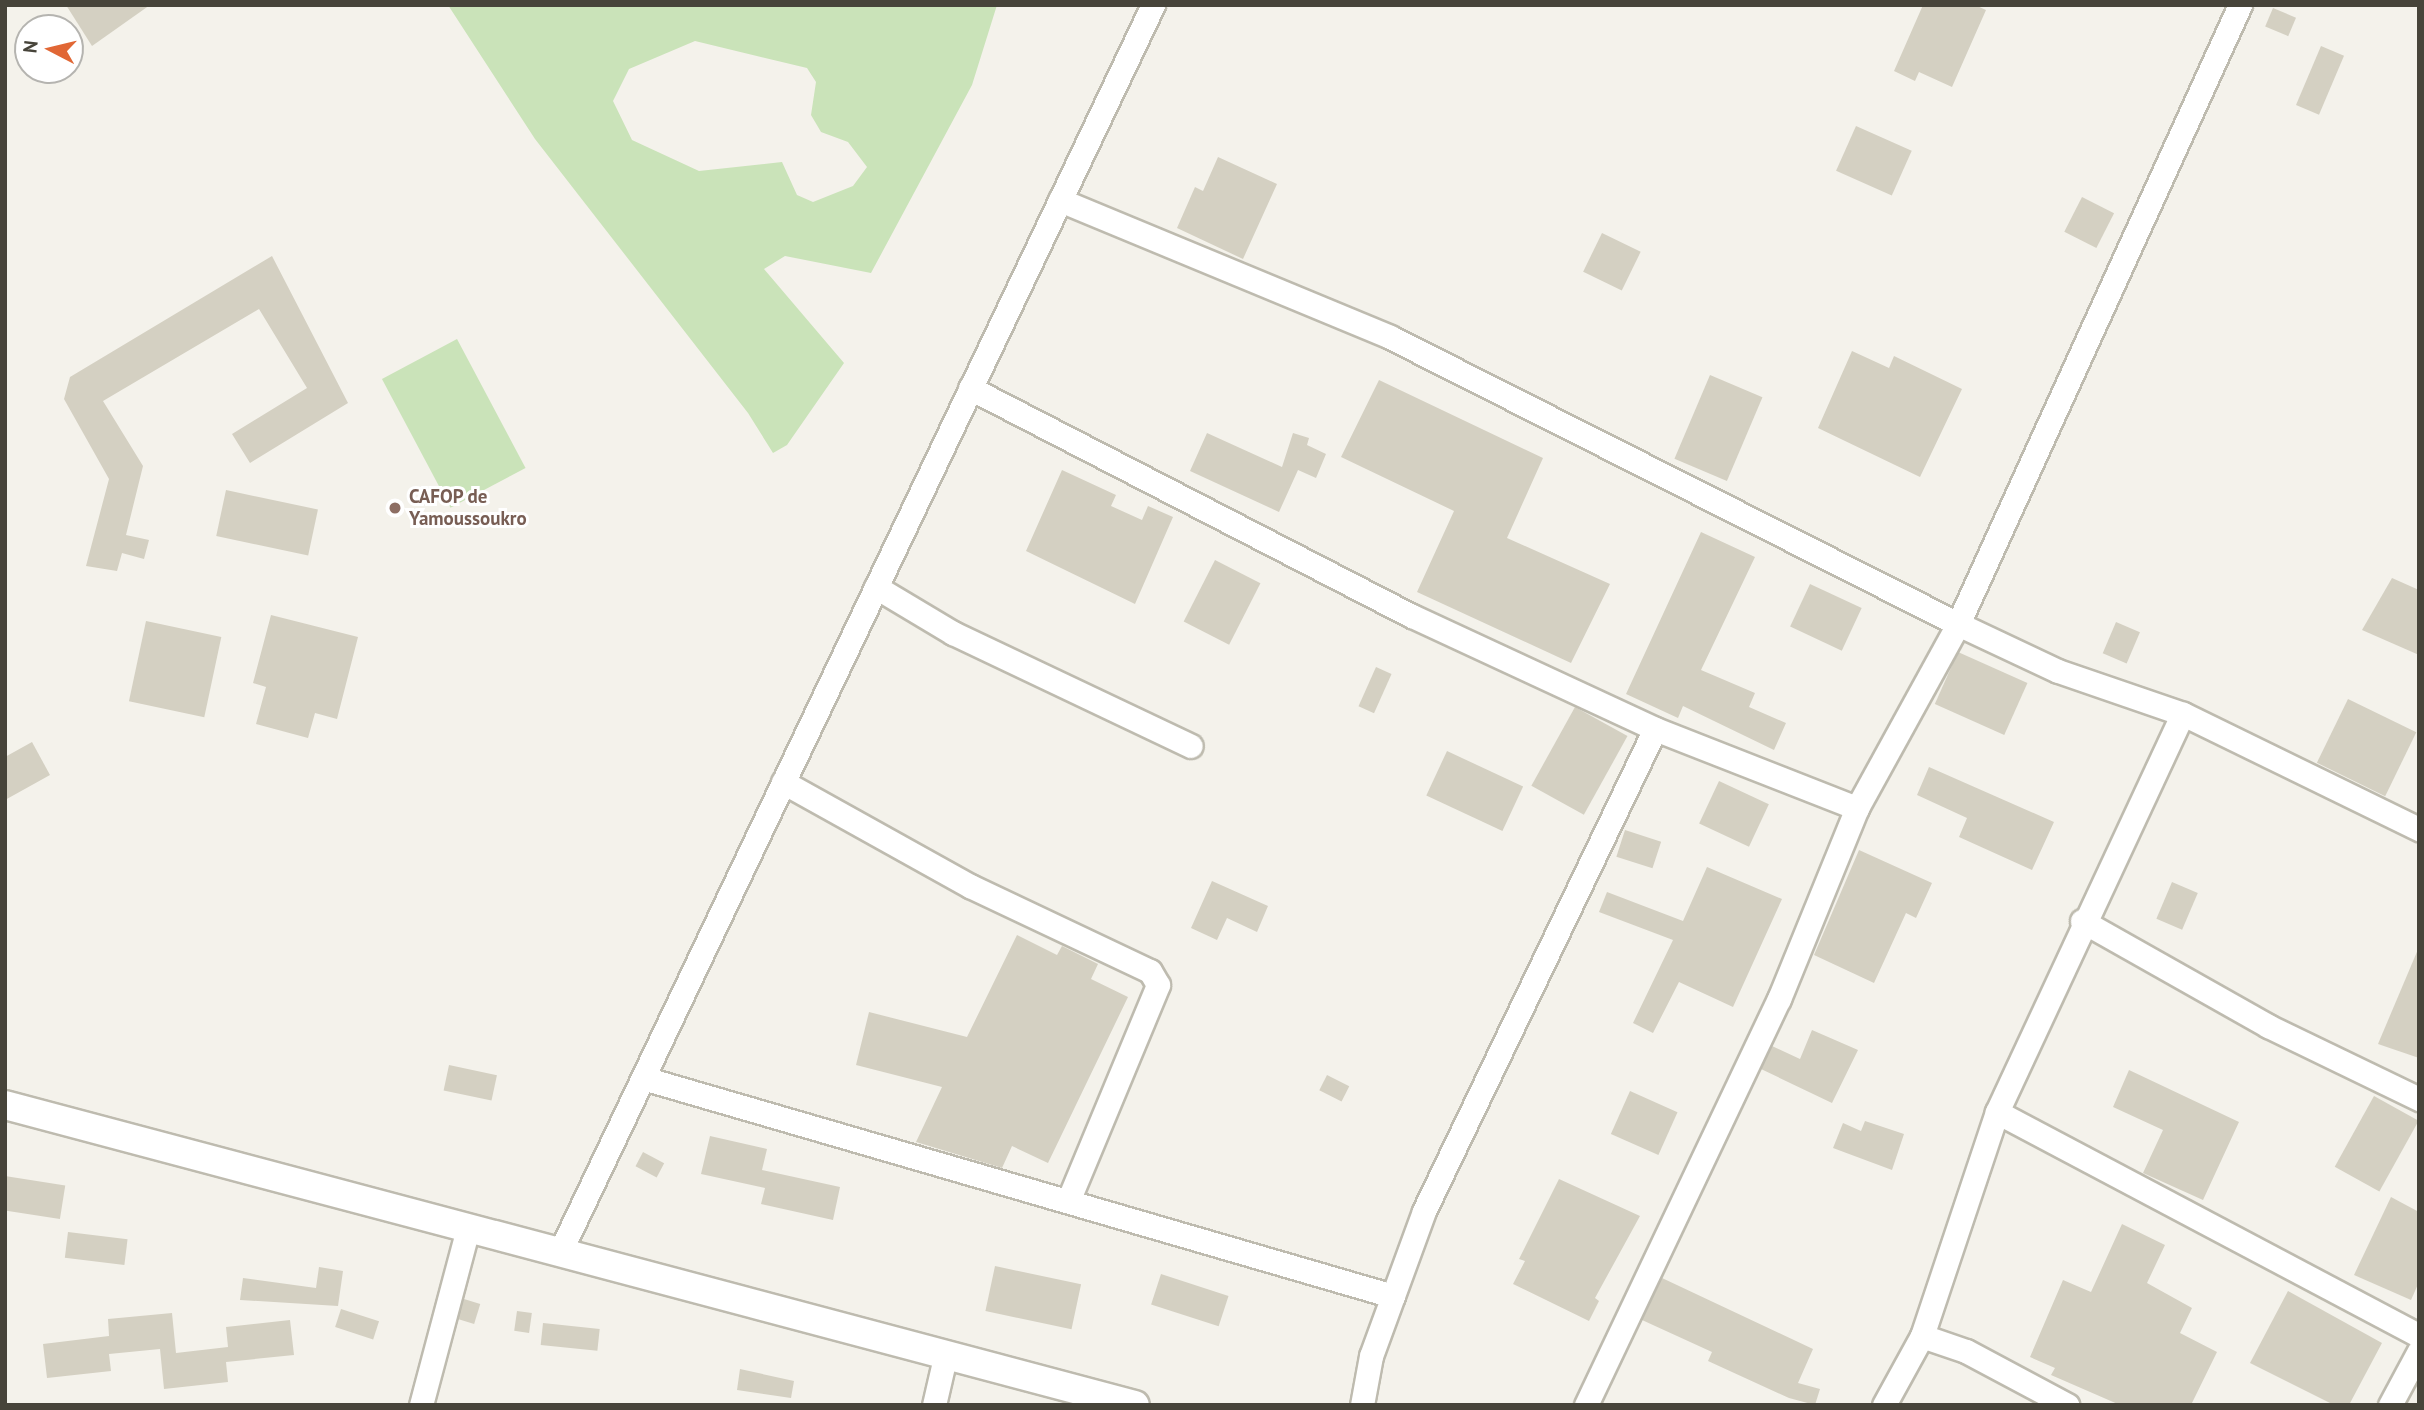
<!DOCTYPE html>
<html>
<head>
<meta charset="utf-8">
<style>
	body { margin:0 }
	#map { position:relative; width:2424px; height:1410px; overflow:hidden; background:#f4f2eb; font-family:"PT Sans",sans-serif }
	div>[style] { position:absolute }
	.green>* { inset:0; background:#cae3b9; transform-origin:0 0 }
	.building>* { inset:0; background:#d4d0c2; transform-origin:0 0 }
	.roads { filter:drop-shadow(2px 0 #bebbaf) drop-shadow(-2px 0 #bebbaf) drop-shadow(0 2px #bebbaf) drop-shadow(0 -2px #bebbaf) }
	.minor>* { height:23px; margin:-11.5px; padding:0 11.5px; transform-origin:11.5px; border-radius:11.5px; background:#fff }
	.tertiary>* { height:28px; margin:-14px; padding:0 14px; transform-origin:14px; border-radius:14px; background:#fff }
	.dots>* { width:19px; height:19px; translate:-50% -50%; box-sizing:border-box; border:4px solid #fff; border-radius:50% }
	span { translate:-50% -50%; white-space:nowrap; text-align:center; line-height:1.15; -webkit-text-stroke:6px #fff; paint-order:stroke }
	.education-label { font-size:19px; color:#785e54; font-weight:700 }
	.left { translate:0 -50%; text-align:left }
	.frame { position:absolute; inset:0; border:7px solid #47443a; pointer-events:none }
	.north { position:absolute; left:14px; top:14px; width:70px; height:70px; box-sizing:border-box; background:#fff; border:2px solid #b5b4b0; border-radius:50%; rotate:277deg; font-size:19px; font-weight:700; line-height:28px; text-align:center; color:#47443a }
	.north::after { content:''; display:block; margin:auto; width:24px; height:32px; background:#e16735; clip-path:polygon(50% 0,100% 100%,50% 72%,0 100%) }
</style>
</head>
<body>
<div id="map">
	<div class="green">
		<i style="clip-path:polygon(evenodd,448px 5px,997px 5px,972px 85px,871px 273px,785px 256px,764px 269px,844px 363px,787px 445px,773px 453px,748px 413px,535px 139px,448px 5px,695px 41px,807px 68px,816px 82px,811px 115px,821px 132px,848px 142px,867px 167px,853px 186px,813px 202px,797px 195px,782px 162px,699px 171px,632px 140px,613px 101px,629px 69px,695px 41px)"></i>
		<i style="left:457px;top:339px;width:146px;height:85px;rotate:62deg"></i>
	</div>
	<div class="building">
		<i style="clip-path:polygon(66px 5px,150px 5px,92px 46px)"></i>
		<i style="clip-path:polygon(1923px 5px,1975px 5px,1986px 10px,1952px 87px,1919px 72px,1915px 81px,1894px 71px)"></i>
		<i style="left:2273px;top:8px;width:25px;height:20px;rotate:23deg"></i>
		<i style="left:2321px;top:46px;width:25px;height:64px;rotate:23deg"></i>
		<i style="left:1856px;top:126px;width:61px;height:49px;rotate:24deg"></i>
		<i style="clip-path:polygon(1218px 157px,1277px 184px,1243px 259px,1177px 228px,1195px 187px,1203px 191px)"></i>
		<i style="left:2082px;top:197px;width:36px;height:39px;rotate:27deg"></i>
		<i style="left:1602px;top:233px;width:43px;height:43px;rotate:26deg"></i>
		<i style="clip-path:polygon(272px 256px,348px 403px,250px 463px,232px 434px,307px 388px,259px 309px,103px 401px,143px 466px,126px 535px,149px 540px,144px 559px,122px 553px,117px 571px,86px 566px,109px 479px,64px 399px,70px 377px)"></i>
		<i style="clip-path:polygon(1852px 351px,1889px 368px,1894px 356px,1962px 389px,1920px 477px,1818px 428px)"></i>
		<i style="left:1710px;top:375px;width:57px;height:91px;rotate:23deg"></i>
		<i style="clip-path:polygon(1379px 380px,1543px 458px,1507px 538px,1610px 584px,1571px 663px,1417px 592px,1454px 511px,1341px 457px)"></i>
		<i style="clip-path:polygon(1207px 433px,1282px 467px,1293px 433px,1309px 438px,1307px 445px,1326px 454px,1316px 478px,1298px 470px,1279px 512px,1190px 471px)"></i>
		<i style="clip-path:polygon(1062px 470px,1116px 495px,1111px 506px,1142px 520px,1148px 506px,1173px 517px,1135px 604px,1026px 551px)"></i>
		<i style="left:226px;top:490px;width:94px;height:47px;rotate:12deg"></i>
		<i style="clip-path:polygon(1701px 532px,1755px 557px,1701px 670px,1755px 693px,1749px 707px,1786px 723px,1774px 750px,1683px 706px,1678px 718px,1626px 694px)"></i>
		<i style="left:1215px;top:560px;width:51px;height:69px;rotate:27deg"></i>
		<i style="clip-path:polygon(2392px 578px,2419px 590px,2419px 655px,2362px 630px)"></i>
		<i style="left:1810px;top:584px;width:57px;height:47px;rotate:25deg"></i>
		<i style="clip-path:polygon(271px 615px,358px 637px,337px 719px,315px 713px,308px 738px,256px 724px,266px 687px,253px 683px)"></i>
		<i style="left:146px;top:621px;width:77px;height:82px;rotate:12deg"></i>
		<i style="left:2116px;top:622px;width:26px;height:34px;rotate:23deg"></i>
		<i style="left:1958px;top:652px;width:76px;height:57px;rotate:24deg"></i>
		<i style="left:1376px;top:667px;width:17px;height:43px;rotate:24deg"></i>
		<i style="left:2348px;top:699px;width:76px;height:71px;rotate:26deg"></i>
		<i style="left:1575px;top:707px;width:60px;height:90px;rotate:29deg"></i>
		<i style="clip-path:polygon(32px 742px,50px 775px,5px 800px,5px 757px)"></i>
		<i style="left:1447px;top:751px;width:84px;height:49px;rotate:25deg"></i>
		<i style="clip-path:polygon(1929px 767px,2054px 822px,2032px 870px,1959px 837px,1967px 818px,1917px 795px)"></i>
		<i style="left:1719px;top:781px;width:55px;height:47px;rotate:25deg"></i>
		<i style="left:1625px;top:830px;width:38px;height:28px;rotate:18deg"></i>
		<i style="clip-path:polygon(1859px 850px,1932px 883px,1916px 918px,1906px 913px,1874px 983px,1814px 955px)"></i>
		<i style="clip-path:polygon(1707px 867px,1782px 899px,1733px 1007px,1679px 982px,1653px 1033px,1633px 1023px,1673px 940px,1599px 912px,1607px 892px,1683px 921px)"></i>
		<i style="clip-path:polygon(1212px 881px,1268px 906px,1257px 932px,1227px 918px,1217px 940px,1191px 928px)"></i>
		<i style="left:2172px;top:882px;width:28px;height:40px;rotate:23deg"></i>
		<i style="clip-path:polygon(1017px 935px,1057px 955px,1062px 946px,1098px 964px,1091px 979px,1128px 997px,1048px 1163px,1012px 1146px,1002px 1168px,916px 1142px,942px 1087px,856px 1065px,869px 1012px,967px 1037px)"></i>
		<i style="clip-path:polygon(2419px 947px,2419px 1058px,2378px 1044px)"></i>
		<i style="clip-path:polygon(1812px 1030px,1858px 1050px,1832px 1103px,1761px 1069px,1772px 1046px,1800px 1059px)"></i>
		<i style="left:449px;top:1065px;width:49px;height:26px;rotate:12deg"></i>
		<i style="clip-path:polygon(2129px 1070px,2239px 1122px,2203px 1200px,2143px 1173px,2163px 1130px,2113px 1107px)"></i>
		<i style="left:1327px;top:1075px;width:25px;height:17px;rotate:27deg"></i>
		<i style="left:1630px;top:1091px;width:52px;height:47px;rotate:24deg"></i>
		<i style="left:2374px;top:1096px;width:51px;height:81px;rotate:29deg"></i>
		<i style="clip-path:polygon(1865px 1121px,1904px 1134px,1892px 1170px,1833px 1148px,1843px 1123px,1861px 1131px)"></i>
		<i style="clip-path:polygon(710px 1136px,767px 1149px,762px 1170px,840px 1187px,833px 1220px,761px 1204px,765px 1188px,701px 1174px)"></i>
		<i style="left:643px;top:1152px;width:24px;height:16px;rotate:28deg"></i>
		<i style="left:5px;top:1176px;width:61px;height:34px;rotate:9deg"></i>
		<i style="clip-path:polygon(1559px 1179px,1640px 1216px,1595px 1298px,1599px 1301px,1589px 1321px,1513px 1284px,1525px 1261px,1519px 1259px)"></i>
		<i style="clip-path:polygon(2391px 1197px,2419px 1212px,2419px 1282px,2411px 1300px,2354px 1275px)"></i>
		<i style="clip-path:polygon(2122px 1224px,2165px 1245px,2147px 1283px,2192px 1308px,2180px 1333px,2217px 1352px,2191px 1405px,2120px 1405px,2051px 1375px,2055px 1368px,2030px 1357px,2063px 1280px,2091px 1292px)"></i>
		<i style="left:68px;top:1232px;width:60px;height:26px;rotate:7deg"></i>
		<i style="left:995px;top:1266px;width:88px;height:46px;rotate:12deg"></i>
		<i style="clip-path:polygon(319px 1267px,343px 1271px,338px 1306px,240px 1300px,243px 1278px,316px 1288px)"></i>
		<i style="left:1161px;top:1274px;width:71px;height:32px;rotate:18deg"></i>
		<i style="clip-path:polygon(1662px 1278px,1813px 1349px,1798px 1383px,1820px 1389px,1815px 1405px,1789px 1398px,1708px 1361px,1712px 1352px,1642px 1320px)"></i>
		<i style="clip-path:polygon(2288px 1291px,2382px 1343px,2349px 1405px,2334px 1405px,2250px 1363px)"></i>
		<i style="left:464px;top:1299px;width:17px;height:21px;rotate:17deg"></i>
		<i style="left:341px;top:1309px;width:40px;height:19px;rotate:18deg"></i>
		<i style="left:517px;top:1311px;width:15px;height:20px;rotate:8deg"></i>
		<i style="clip-path:polygon(172px 1313px,176px 1353px,228px 1347px,226px 1327px,290px 1320px,294px 1355px,226px 1362px,228px 1382px,164px 1389px,160px 1349px,109px 1354px,111px 1371px,47px 1378px,43px 1344px,109px 1336px,108px 1319px)"></i>
		<i style="left:543px;top:1323px;width:57px;height:22px;rotate:6deg"></i>
		<i style="clip-path:polygon(740px 1369px,794px 1381px,791px 1398px,737px 1390px)"></i>
	</div>
	<div class="roads">
		<div class="minor">
			<i style="left:1060px;top:200px;width:357px;rotate:22.5deg"></i>
			<i style="left:1390px;top:337px;width:636px;rotate:26.81deg"></i>
			<i style="left:1958px;top:624px;width:110px;rotate:25.2deg"></i>
			<i style="left:2058px;top:671px;width:132px;rotate:19deg"></i>
			<i style="left:2183px;top:714px;width:263px;rotate:26deg"></i>
			<i style="left:970px;top:388px;width:497px;rotate:27.3deg"></i>
			<i style="left:1412px;top:616px;width:268px;rotate:24.9deg"></i>
			<i style="left:1655px;top:729px;width:217px;rotate:21.4deg"></i>
			<i style="left:1857px;top:808px;width:210px;rotate:-61.2deg"></i>
			<i style="left:1958px;top:624px;width:680px;rotate:-65.51deg"></i>
			<i style="left:876px;top:587px;width:90px;rotate:30.9deg"></i>
			<i style="left:953px;top:633px;width:263px;rotate:25.4deg"></i>
			<i style="left:783px;top:782px;width:214px;rotate:29.1deg"></i>
			<i style="left:970px;top:886px;width:199px;rotate:25.3deg"></i>
			<i style="left:1150px;top:971px;width:16px;rotate:60deg"></i>
			<i style="left:1158px;top:985px;width:234px;rotate:112.6deg"></i>
			<i style="left:2082px;top:921px;width:214px;rotate:29.4deg"></i>
			<i style="left:2268px;top:1026px;width:168px;rotate:25.8deg"></i>
			<i style="left:643px;top:1078px;width:781px;rotate:16.21deg"></i>
			<i style="left:1997px;top:1112px;width:477px;rotate:27.9deg"></i>
			<i style="left:560px;top:1252px;width:1381px;rotate:-64.57deg"></i>
			<i style="left:1922px;top:1336px;width:46px;rotate:18.8deg"></i>
			<i style="left:1966px;top:1351px;width:115px;rotate:28.1deg"></i>
			<i style="left:421px;top:1405px;width:183px;rotate:-75.1deg"></i>
			<i style="left:934px;top:1405px;width:53px;rotate:-77deg"></i>
			<i style="left:1362px;top:1405px;width:50px;rotate:-79.6deg"></i>
			<i style="left:1371px;top:1356px;width:154px;rotate:-69.9deg"></i>
			<i style="left:1424px;top:1211px;width:534px;rotate:-64.39deg"></i>
			<i style="left:1586px;top:1405px;width:450px;rotate:-64.6deg"></i>
			<i style="left:1779px;top:999px;width:206px;rotate:-67.8deg"></i>
			<i style="left:1884px;top:1405px;width:79px;rotate:-61.2deg"></i>
			<i style="left:1922px;top:1336px;width:236px;rotate:-71.5deg"></i>
			<i style="left:1997px;top:1112px;width:439px;rotate:-65deg"></i>
			<i style="left:2390px;top:1405px;width:61px;rotate:-61.8deg"></i>
		</div>
		<div class="tertiary">
			<i style="left:5px;top:1105px;width:1169px;rotate:14.87deg"></i>
		</div>
	</div>
	<div class="dots">
		<i style="left:395px;top:508px;background:#8d6e63"></i>
	</div>
	<div class="education-label">
		<span class="left" style="left:409px;top:508px">CAFOP de<br>Yamoussoukro</span>
	</div>
	<div class="frame"></div>
	<div class="north">N</div>
</div>
</body>
</html>
